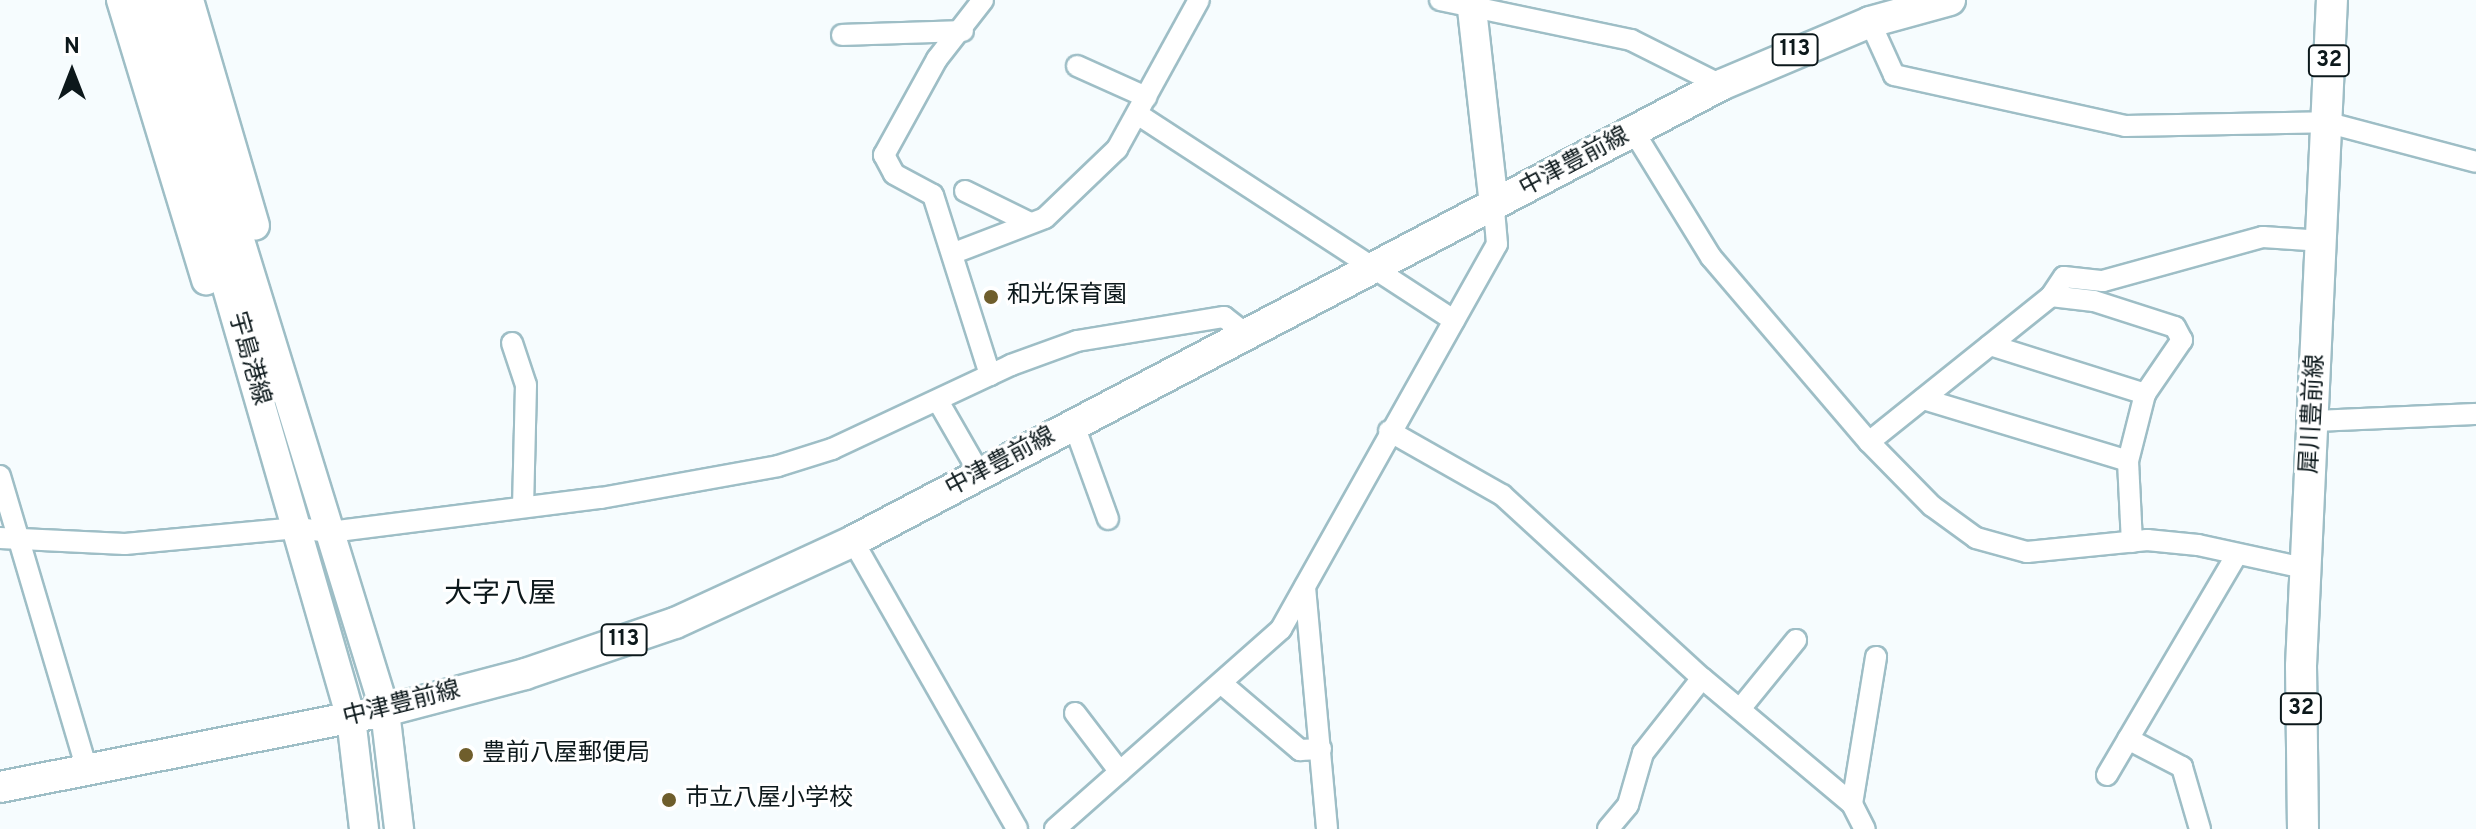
<!DOCTYPE html>
<html>
<head>
<meta charset="utf-8">
<style>
	body { margin:0 }
	#map { position:relative; width:2476px; height:829px; overflow:hidden; background:#f6fcfe; font-family:Overpass,"Noto Sans JP",sans-serif }
	div>[style] { position:absolute }
	.roads { filter:drop-shadow(2px 0 #9ebec6) drop-shadow(-2px 0 #9ebec6) drop-shadow(0 2px #9ebec6) drop-shadow(0 -2px #9ebec6) }
	.street>* { height:20px; margin:-10px; padding:0 10px; transform-origin:10px; border-radius:10px; background:#fff }
	.secondary>* { height:28px; margin:-14px; padding:0 14px; transform-origin:14px; border-radius:14px; background:#fff }
	.primary>* { height:30px; margin:-15px; padding:0 15px; transform-origin:15px; border-radius:15px; background:#fff }
	.dots>* { width:22px; height:22px; translate:-50% -50%; box-sizing:border-box; border:4px solid #fff; border-radius:50% }
	span { translate:-50% -50%; white-space:nowrap; text-align:center; line-height:1.15; -webkit-text-stroke:6px #fff; paint-order:stroke }
	.shield-label span { padding:2px 6px; background:#fff; border:2px solid; border-radius:6px; -webkit-text-stroke-width:0 }
	.shield-label { font-size:22px; color:#0c181b; font-weight:700 }
	.street-label { font-size:24px; color:#0c181b }
	.poi-label { font-size:24px; color:#0c181b }
	.left { translate:0 -50%; text-align:left }
	.quarter-label { font-size:28px; color:#0c181b }
	.north { position:absolute; left:32px; top:32px; width:80px; height:80px; -webkit-text-stroke:6px #fff; paint-order:stroke; rotate:0deg; font-size:22px; font-weight:700; line-height:32px; text-align:center; color:#0c181b }
	.north::after { content:''; display:block; margin:auto; width:28px; height:36px; background:#0c181b; clip-path:polygon(50% 0,100% 100%,50% 72%,0 100%) }
</style>
</head>
<body>
<div id="map">
	<div class="roads">
		<div class="street">
			<i style="left:983px;top:0;width:75px;rotate:127.9deg"></i>
			<i style="left:937px;top:59px;width:110px;rotate:118.9deg"></i>
			<i style="left:884px;top:155px;width:21px;rotate:62deg"></i>
			<i style="left:894px;top:174px;width:44px;rotate:28.3deg"></i>
			<i style="left:933px;top:195px;width:189px;rotate:72.4deg"></i>
			<i style="left:1440px;top:0;width:195px;rotate:11.8deg"></i>
			<i style="left:1631px;top:40px;width:101px;rotate:26.6deg"></i>
			<i style="left:1870px;top:22px;width:58px;rotate:65.6deg"></i>
			<i style="left:1894px;top:75px;width:237px;rotate:12.4deg"></i>
			<i style="left:2125px;top:126px;width:200px;rotate:-1.1deg"></i>
			<i style="left:2325px;top:122px;width:156px;rotate:14.8deg"></i>
			<i style="left:842px;top:35px;width:121px;rotate:-1.9deg"></i>
			<i style="left:1077px;top:66px;width:76px;rotate:24.2deg"></i>
			<i style="left:1139px;top:115px;width:376px;rotate:33.1deg"></i>
			<i style="left:1634px;top:132px;width:147px;rotate:58.4deg"></i>
			<i style="left:1711px;top:257px;width:243px;rotate:49.5deg"></i>
			<i style="left:1869px;top:442px;width:90px;rotate:45.5deg"></i>
			<i style="left:1932px;top:506px;width:54px;rotate:36deg"></i>
			<i style="left:1976px;top:538px;width:53px;rotate:15.4deg"></i>
			<i style="left:2027px;top:552px;width:121px;rotate:-5.7deg"></i>
			<i style="left:2147px;top:540px;width:51px;rotate:5.6deg"></i>
			<i style="left:2198px;top:545px;width:113px;rotate:12.3deg"></i>
			<i style="left:965px;top:191px;width:72px;rotate:26.2deg"></i>
			<i style="left:954px;top:253px;width:97px;rotate:-21deg"></i>
			<i style="left:1045px;top:218px;width:100px;rotate:-43.8deg"></i>
			<i style="left:1117px;top:149px;width:170px;rotate:-61.2deg"></i>
			<i style="left:2051px;top:296px;width:43px;rotate:6.6deg"></i>
			<i style="left:2094px;top:301px;width:85px;rotate:17.8deg"></i>
			<i style="left:2175px;top:327px;width:15px;rotate:62deg"></i>
			<i style="left:2182px;top:340px;width:65px;rotate:124.4deg"></i>
			<i style="left:512px;top:343px;width:44px;rotate:71.6deg"></i>
			<i style="left:526px;top:385px;width:122px;rotate:91.4deg"></i>
			<i style="left:1990px;top:345px;width:163px;rotate:17.5deg"></i>
			<i style="left:2145px;top:394px;width:69px;rotate:104.2deg"></i>
			<i style="left:1923px;top:399px;width:214px;rotate:16.8deg"></i>
			<i style="left:2128px;top:461px;width:81px;rotate:87.2deg"></i>
			<i style="left:938px;top:401px;width:84px;rotate:60.1deg"></i>
			<i style="left:2314px;top:421px;width:162px;rotate:-2.5deg"></i>
			<i style="left:1074px;top:425px;width:100px;rotate:70.1deg"></i>
			<i style="left:1389px;top:431px;width:130px;rotate:29.5deg"></i>
			<i style="left:1502px;top:495px;width:271px;rotate:42.5deg"></i>
			<i style="left:1702px;top:678px;width:196px;rotate:40deg"></i>
			<i style="left:1852px;top:804px;width:28px;rotate:63deg"></i>
			<i style="left:1869px;top:442px;width:233px;rotate:-38.7deg"></i>
			<i style="left:2051px;top:296px;width:23px;rotate:-56deg"></i>
			<i style="left:2064px;top:277px;width:39px;rotate:6deg"></i>
			<i style="left:2103px;top:281px;width:166px;rotate:-15.4deg"></i>
			<i style="left:2263px;top:237px;width:60px;rotate:3.8deg"></i>
			<i style="left:0;top:476px;width:307px;rotate:73.5deg"></i>
			<i style="left:0;top:538px;width:125px;rotate:2.7deg"></i>
			<i style="left:125px;top:544px;width:173px;rotate:-5.3deg"></i>
			<i style="left:297px;top:528px;width:33px;rotate:7deg"></i>
			<i style="left:330px;top:532px;width:273px;rotate:-7.2deg"></i>
			<i style="left:601px;top:498px;width:180px;rotate:-10.2deg"></i>
			<i style="left:778px;top:466px;width:57px;rotate:-17.5deg"></i>
			<i style="left:832px;top:449px;width:198px;rotate:-25.1deg"></i>
			<i style="left:1011px;top:365px;width:70px;rotate:-20deg"></i>
			<i style="left:1077px;top:341px;width:149px;rotate:-9.3deg"></i>
			<i style="left:1224px;top:317px;width:28px;rotate:38deg"></i>
			<i style="left:853px;top:541px;width:331px;rotate:60.3deg"></i>
			<i style="left:1305px;top:587px;width:243px;rotate:84.8deg"></i>
			<i style="left:1221px;top:683px;width:104px;rotate:40.3deg"></i>
			<i style="left:1300px;top:750px;width:21px;rotate:-3deg"></i>
			<i style="left:1740px;top:709px;width:89px;rotate:-50.9deg"></i>
			<i style="left:1075px;top:713px;width:74px;rotate:52.7deg"></i>
			<i style="left:2128px;top:739px;width:61px;rotate:27.4deg"></i>
			<i style="left:2182px;top:767px;width:65px;rotate:73.8deg"></i>
			<i style="left:2107px;top:775px;width:256px;rotate:-59.5deg"></i>
			<i style="left:1852px;top:804px;width:149px;rotate:-80.7deg"></i>
			<i style="left:1055px;top:829px;width:302px;rotate:-41.5deg"></i>
			<i style="left:1281px;top:629px;width:441px;rotate:-60.7deg"></i>
			<i style="left:1497px;top:244px;width:38px;rotate:-95deg"></i>
			<i style="left:1608px;top:829px;width:31px;rotate:-50deg"></i>
			<i style="left:1628px;top:805px;width:54px;rotate:-73.9deg"></i>
			<i style="left:1643px;top:753px;width:95px;rotate:-51.8deg"></i>
		</div>
		<div class="secondary">
			<i style="left:121px;top:0;width:293px;rotate:73.1deg"></i>
			<i style="left:144px;top:0;width:747px;rotate:73.92deg"></i>
			<i style="left:351px;top:718px;width:112px;rotate:83.3deg"></i>
			<i style="left:166px;top:0;width:744px;rotate:72.88deg"></i>
			<i style="left:385px;top:711px;width:119px;rotate:83.2deg"></i>
			<i style="left:189px;top:0;width:235px;rotate:73.7deg"></i>
			<i style="left:1471px;top:0;width:207px;rotate:83.6deg"></i>
		</div>
		<div class="primary">
			<i style="left:0;top:787px;width:392px;rotate:-11.2deg"></i>
			<i style="left:385px;top:711px;width:145px;rotate:-14.8deg"></i>
			<i style="left:525px;top:674px;width:158px;rotate:-18.8deg"></i>
			<i style="left:675px;top:623px;width:196px;rotate:-24.7deg"></i>
			<i style="left:853px;top:541px;width:980px;rotate:-27.71deg"></i>
			<i style="left:1721px;top:85px;width:162px;rotate:-22.9deg"></i>
			<i style="left:1870px;top:22px;width:83px;rotate:-15.4deg"></i>
			<i style="left:2303px;top:829px;width:163px;rotate:-90.7deg"></i>
			<i style="left:2301px;top:666px;width:667px;rotate:-87.34deg"></i>
		</div>
	</div>
	<div class="dots">
		<i style="left:991px;top:297px;background:#6f5e2c"></i>
		<i style="left:466px;top:755px;background:#6f5e2c"></i>
		<i style="left:669px;top:800px;background:#6f5e2c"></i>
	</div>
	<div class="shield-label">
		<span style="left:1795px;top:50px">113</span>
		<span style="left:2329px;top:61px">32</span>
		<span style="left:624px;top:640px">113</span>
		<span style="left:2301px;top:709px">32</span>
	</div>
	<div class="street-label">
		<span style="left:1575px;top:163px;rotate:-28deg">中津豊前線</span>
		<span style="left:248px;top:359px;rotate:74deg">宇島港線</span>
		<span style="left:2314px;top:414px;rotate:-87deg">犀川豊前線</span>
		<span style="left:1001px;top:463px;rotate:-28deg">中津豊前線</span>
		<span style="left:402px;top:705px;rotate:-14deg">中津豊前線</span>
	</div>
	<div class="poi-label">
		<span class="left" style="left:1007px;top:297px">和光保育園</span>
		<span class="left" style="left:482px;top:755px">豊前八屋郵便局</span>
		<span class="left" style="left:685px;top:800px">市立八屋小学校</span>
	</div>
	<div class="quarter-label">
		<span style="left:500px;top:595px">大字八屋</span>
	</div>
	<div class="north">N</div>
</div>
</body>
</html>
